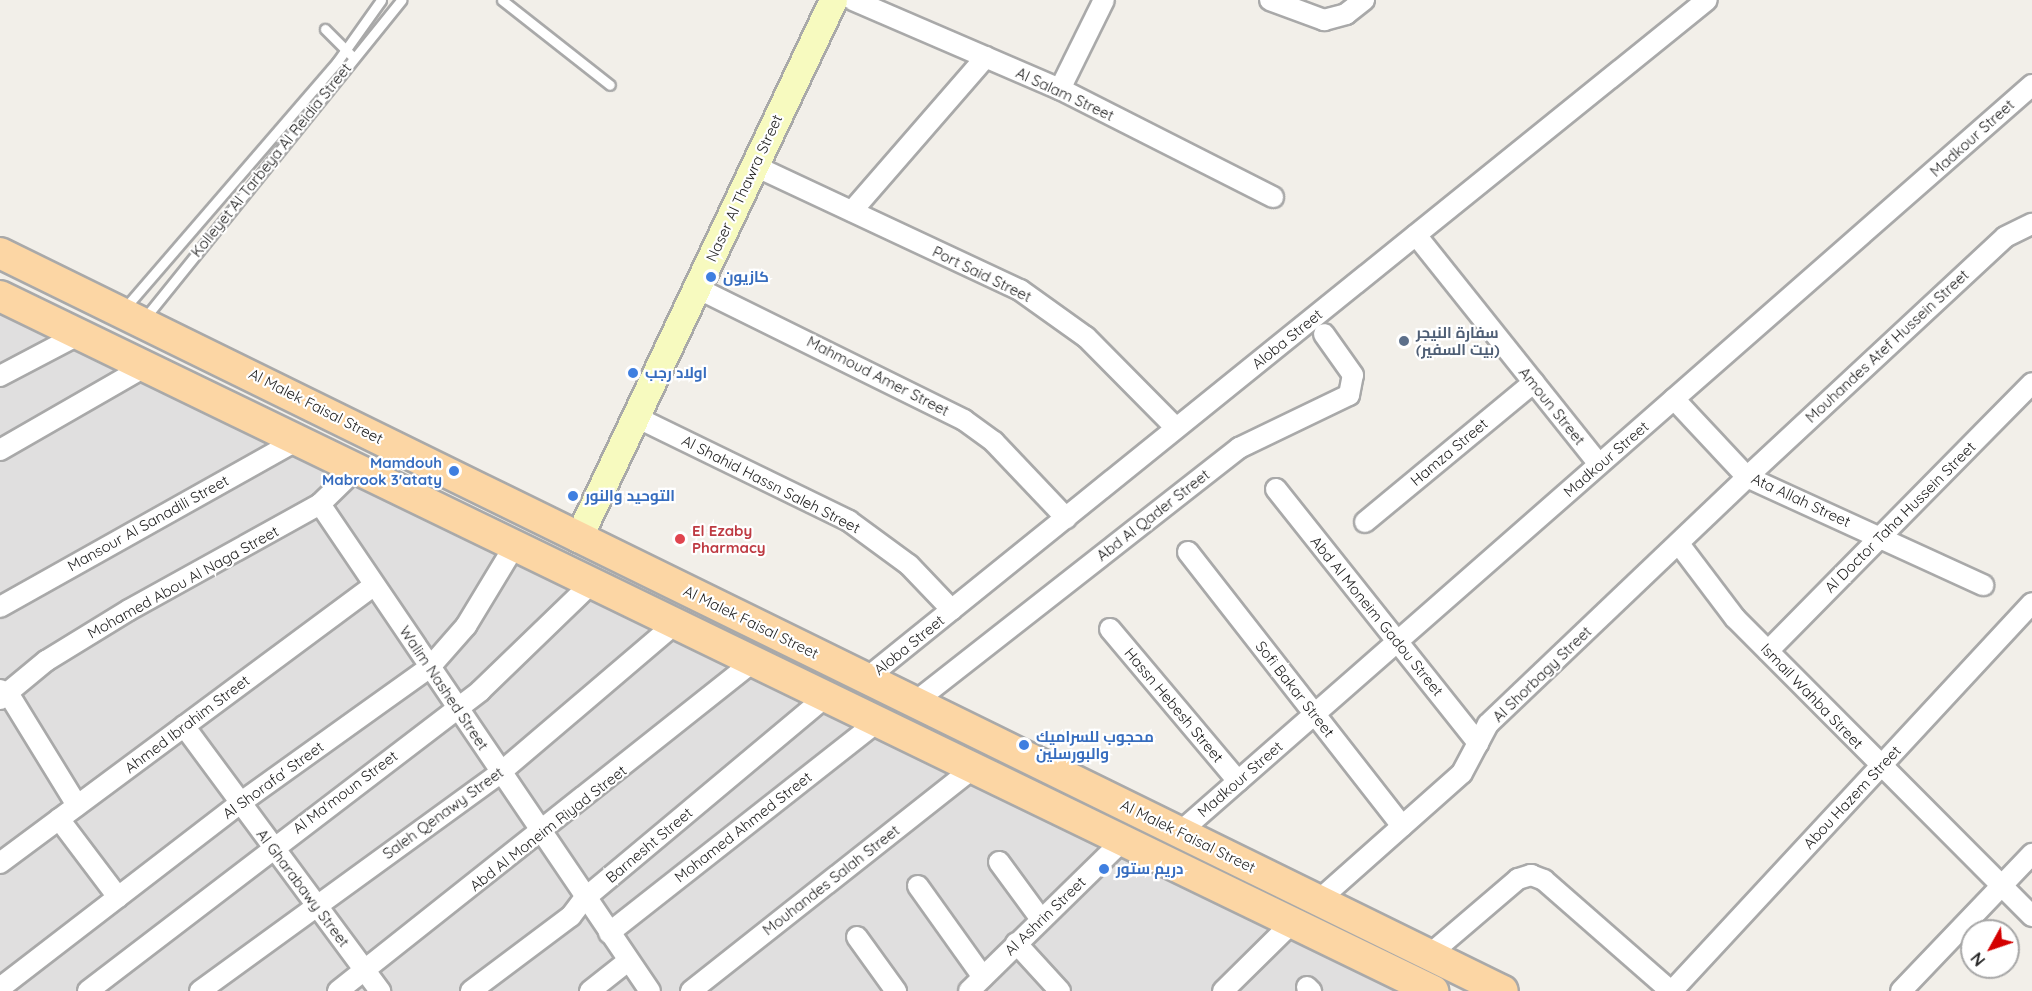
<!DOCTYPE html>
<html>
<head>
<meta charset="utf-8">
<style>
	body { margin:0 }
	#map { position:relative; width:2032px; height:991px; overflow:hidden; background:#f2efe9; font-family:Quicksand,Cairo,sans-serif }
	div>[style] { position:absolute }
	.residential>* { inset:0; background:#e0dfdf }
	.roads { filter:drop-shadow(2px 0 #a9a9a9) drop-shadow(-2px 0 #a9a9a9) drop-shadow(0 2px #a9a9a9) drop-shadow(0 -2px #a9a9a9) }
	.lane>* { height:9px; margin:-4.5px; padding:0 4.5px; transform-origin:4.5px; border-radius:4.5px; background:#fff }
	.street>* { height:20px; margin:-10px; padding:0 10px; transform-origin:10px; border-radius:10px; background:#fff }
	.secondary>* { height:27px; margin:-13.5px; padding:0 13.5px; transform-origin:13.5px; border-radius:13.5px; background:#f7fabf }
	.primary>* { height:30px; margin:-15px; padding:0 15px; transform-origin:15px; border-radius:15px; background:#fcd6a4 }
	.dots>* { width:16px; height:16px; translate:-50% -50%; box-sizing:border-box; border:3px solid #fff; border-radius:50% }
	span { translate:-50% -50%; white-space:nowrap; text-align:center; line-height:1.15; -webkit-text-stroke:4.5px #fff; paint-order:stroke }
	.street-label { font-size:15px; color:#222 }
	.shop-label { font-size:15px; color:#366cbe; font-weight:700 }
	.left { translate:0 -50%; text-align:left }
	.right { translate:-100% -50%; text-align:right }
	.service-label { font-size:15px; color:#4e5e75; font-weight:700 }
	.health-label { font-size:15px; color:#be3a42; font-weight:700 }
	.north { position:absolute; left:1960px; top:919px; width:60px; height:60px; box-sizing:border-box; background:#fff; border:2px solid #a7a7a7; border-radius:50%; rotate:230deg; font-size:16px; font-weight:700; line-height:24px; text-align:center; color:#222 }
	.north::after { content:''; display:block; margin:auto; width:21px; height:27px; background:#d40000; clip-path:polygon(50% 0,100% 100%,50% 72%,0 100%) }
</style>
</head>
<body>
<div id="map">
	<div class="residential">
		<i style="clip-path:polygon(0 300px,1051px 778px,1443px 991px,0 991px)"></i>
	</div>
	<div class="roads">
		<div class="lane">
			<i style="left:502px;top:0;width:137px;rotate:38.2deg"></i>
			<i style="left:325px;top:29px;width:37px;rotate:45deg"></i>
			<i style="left:124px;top:309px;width:326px;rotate:-49.2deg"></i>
			<i style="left:337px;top:62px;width:76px;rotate:-54.6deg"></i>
			<i style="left:144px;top:319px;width:410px;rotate:-51.1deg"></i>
		</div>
		<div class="street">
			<i style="left:853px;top:0;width:225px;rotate:23.3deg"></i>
			<i style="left:1060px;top:89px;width:239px;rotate:26.9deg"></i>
			<i style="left:1270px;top:0;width:58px;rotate:20.3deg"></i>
			<i style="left:1324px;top:20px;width:23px;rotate:-15deg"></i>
			<i style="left:1346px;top:14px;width:23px;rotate:-38deg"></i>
			<i style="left:1060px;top:89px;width:99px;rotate:-63.7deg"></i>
			<i style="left:755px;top:166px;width:293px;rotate:25.1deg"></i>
			<i style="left:1020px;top:290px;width:81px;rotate:35.5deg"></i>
			<i style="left:1086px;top:337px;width:128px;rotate:45.3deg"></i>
			<i style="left:852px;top:211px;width:204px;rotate:-49deg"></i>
			<i style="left:1416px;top:235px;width:293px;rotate:51.4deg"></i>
			<i style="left:697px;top:288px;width:298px;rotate:26.3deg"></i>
			<i style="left:964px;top:420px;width:37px;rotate:36deg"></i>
			<i style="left:994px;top:442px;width:105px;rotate:46.5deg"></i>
			<i style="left:0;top:376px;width:90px;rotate:-27.7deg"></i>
			<i style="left:1674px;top:399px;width:107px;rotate:46.9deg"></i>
			<i style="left:1747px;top:477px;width:260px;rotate:24.6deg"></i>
			<i style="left:636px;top:417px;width:237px;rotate:26deg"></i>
			<i style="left:849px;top:521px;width:74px;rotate:36.3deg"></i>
			<i style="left:909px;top:565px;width:62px;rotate:46.3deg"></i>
			<i style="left:0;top:450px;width:168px;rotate:-29.9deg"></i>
			<i style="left:1276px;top:489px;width:325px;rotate:51.5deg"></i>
			<i style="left:320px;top:504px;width:588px;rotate:55.88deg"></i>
			<i style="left:1365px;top:522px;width:219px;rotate:-39.6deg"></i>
			<i style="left:1679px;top:544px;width:93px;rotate:52.9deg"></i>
			<i style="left:1735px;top:618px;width:421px;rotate:45.1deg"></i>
			<i style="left:1188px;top:552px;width:348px;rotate:52deg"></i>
			<i style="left:0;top:607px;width:341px;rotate:-29.3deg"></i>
			<i style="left:1110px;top:629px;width:199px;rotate:49.9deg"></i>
			<i style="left:1768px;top:651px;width:376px;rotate:-45.4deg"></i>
			<i style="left:867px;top:678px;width:1079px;rotate:-38.91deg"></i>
			<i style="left:0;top:690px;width:9px;rotate:21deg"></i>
			<i style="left:8px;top:693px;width:132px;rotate:58.4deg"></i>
			<i style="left:0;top:699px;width:60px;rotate:-39.6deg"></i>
			<i style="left:46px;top:661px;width:97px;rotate:-31.6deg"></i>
			<i style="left:129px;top:610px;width:218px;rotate:-29deg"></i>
			<i style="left:320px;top:504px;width:50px;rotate:-44.2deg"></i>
			<i style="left:915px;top:702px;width:412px;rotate:-38.1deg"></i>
			<i style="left:1239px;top:448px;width:122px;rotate:-25.7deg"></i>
			<i style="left:1349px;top:395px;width:20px;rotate:-79deg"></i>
			<i style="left:1353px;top:375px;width:50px;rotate:-125.3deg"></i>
			<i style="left:184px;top:726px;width:330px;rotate:53.5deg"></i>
			<i style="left:59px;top:819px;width:98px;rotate:52.9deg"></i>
			<i style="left:1180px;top:832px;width:1133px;rotate:-41.24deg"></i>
			<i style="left:999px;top:862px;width:69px;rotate:53.8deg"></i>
			<i style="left:0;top:863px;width:466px;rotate:-36.6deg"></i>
			<i style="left:918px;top:886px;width:112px;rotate:54.5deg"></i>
			<i style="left:1319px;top:900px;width:191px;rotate:-41.6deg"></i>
			<i style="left:1462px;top:773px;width:55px;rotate:-62deg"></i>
			<i style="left:1488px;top:724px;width:358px;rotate:-43.6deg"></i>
			<i style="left:1747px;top:477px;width:352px;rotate:-42.9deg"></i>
			<i style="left:2005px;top:237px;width:30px;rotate:-26deg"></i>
			<i style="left:609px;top:933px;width:341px;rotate:-38.2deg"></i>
			<i style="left:857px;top:937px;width:67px;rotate:54.2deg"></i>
			<i style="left:1016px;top:943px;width:65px;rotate:47.5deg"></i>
			<i style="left:1429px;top:955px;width:117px;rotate:-40.5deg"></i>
			<i style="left:1518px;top:879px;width:14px;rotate:-17deg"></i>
			<i style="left:1531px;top:875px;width:14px;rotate:21deg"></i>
			<i style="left:1544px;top:880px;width:169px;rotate:41.2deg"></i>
			<i style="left:1307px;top:987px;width:6px;rotate:45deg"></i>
			<i style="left:0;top:988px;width:303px;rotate:-37.6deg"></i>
			<i style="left:240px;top:803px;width:234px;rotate:-35.6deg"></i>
			<i style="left:430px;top:667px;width:55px;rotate:-48.7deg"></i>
			<i style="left:466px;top:626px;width:95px;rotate:-58.8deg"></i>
			<i style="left:88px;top:991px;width:494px;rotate:-37.4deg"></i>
			<i style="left:480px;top:691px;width:156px;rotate:-44deg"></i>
			<i style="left:200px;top:991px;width:372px;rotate:-36deg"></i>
			<i style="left:501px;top:772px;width:230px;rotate:-40.4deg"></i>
			<i style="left:338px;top:991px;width:531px;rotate:-38.42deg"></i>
			<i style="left:471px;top:991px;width:125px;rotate:-36.9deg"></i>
			<i style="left:571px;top:916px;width:21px;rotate:-53deg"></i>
			<i style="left:584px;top:899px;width:315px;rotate:-39.9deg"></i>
			<i style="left:590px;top:991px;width:48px;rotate:-38.3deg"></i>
			<i style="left:691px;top:991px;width:358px;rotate:-38.3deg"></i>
			<i style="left:969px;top:991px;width:214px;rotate:-44.4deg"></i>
			<i style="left:1223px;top:991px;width:97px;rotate:-44.6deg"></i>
			<i style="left:1672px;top:991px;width:529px;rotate:-47.14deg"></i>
			<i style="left:1901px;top:991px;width:190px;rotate:-46.3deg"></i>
		</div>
		<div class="secondary">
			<i style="left:578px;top:538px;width:595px;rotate:-64.64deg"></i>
		</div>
		<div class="primary">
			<i style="left:0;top:253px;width:1674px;rotate:26.15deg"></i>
			<i style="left:0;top:296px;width:1593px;rotate:25.87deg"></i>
		</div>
	</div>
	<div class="dots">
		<i style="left:711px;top:277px;background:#3f7fe0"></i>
		<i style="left:1404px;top:341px;background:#5c6f8a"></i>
		<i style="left:633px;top:373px;background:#3f7fe0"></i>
		<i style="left:454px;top:471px;background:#3f7fe0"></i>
		<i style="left:573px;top:496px;background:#3f7fe0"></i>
		<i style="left:680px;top:539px;background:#e0444e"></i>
		<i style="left:1024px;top:745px;background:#3f7fe0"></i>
		<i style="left:1104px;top:869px;background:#3f7fe0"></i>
	</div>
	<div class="street-label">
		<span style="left:1065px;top:94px;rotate:25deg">Al Salam Street</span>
		<span style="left:1972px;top:138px;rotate:-42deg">Madkour Street</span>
		<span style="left:271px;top:160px;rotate:-51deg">Kolleyet Al Tarbeya Al Reidia Street</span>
		<span style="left:744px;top:188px;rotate:-65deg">Naser Al Thawra Street</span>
		<span style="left:982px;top:274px;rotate:26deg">Port Said Street</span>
		<span style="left:1287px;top:339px;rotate:-39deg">Aloba Street</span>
		<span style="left:1887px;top:346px;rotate:-43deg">Mouhandes Atef Hussein Street</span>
		<span style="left:878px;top:376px;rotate:27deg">Mahmoud Amer Street</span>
		<span style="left:316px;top:406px;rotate:27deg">Al Malek Faisal Street</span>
		<span style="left:1552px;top:406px;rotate:51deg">Amoun Street</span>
		<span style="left:1449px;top:452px;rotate:-40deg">Hamza Street</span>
		<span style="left:1606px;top:459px;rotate:-41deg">Madkour Street</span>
		<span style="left:771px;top:484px;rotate:27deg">Al Shahid Hassn Saleh Street</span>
		<span style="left:1801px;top:500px;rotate:25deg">Ata Allah Street</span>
		<span style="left:1153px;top:515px;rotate:-38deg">Abd Al Qader Street</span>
		<span style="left:1900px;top:517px;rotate:-45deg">Al Doctor Taha Hussein Street</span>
		<span style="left:148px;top:523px;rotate:-29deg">Mansour Al Sanadili Street</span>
		<span style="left:183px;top:582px;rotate:-29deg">Mohamed Abou Al Naga Street</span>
		<span style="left:1377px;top:616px;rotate:51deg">Abd Al Moneim Gadou Street</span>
		<span style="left:751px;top:622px;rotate:26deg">Al Malek Faisal Street</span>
		<span style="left:909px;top:645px;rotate:-39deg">Aloba Street</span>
		<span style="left:1542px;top:674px;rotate:-44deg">Al Shorbagy Street</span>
		<span style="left:444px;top:688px;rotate:56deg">Walim Nashed Street</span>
		<span style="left:1295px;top:689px;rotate:52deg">Sofi Bakar Street</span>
		<span style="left:1812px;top:696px;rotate:46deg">Ismail Wahba Street</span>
		<span style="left:1174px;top:705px;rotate:50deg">Hassn Hebesh Street</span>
		<span style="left:187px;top:724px;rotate:-37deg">Ahmed Ibrahim Street</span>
		<span style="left:1240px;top:779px;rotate:-41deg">Madkour Street</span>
		<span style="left:273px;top:780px;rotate:-36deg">Al Shorafa' Street</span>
		<span style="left:345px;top:792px;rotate:-37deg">Al Ma'moun Street</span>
		<span style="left:1852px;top:797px;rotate:-47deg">Abou Hazem Street</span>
		<span style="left:443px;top:813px;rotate:-36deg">Saleh Qenawy Street</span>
		<span style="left:743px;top:827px;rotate:-38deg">Mohamed Ahmed Street</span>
		<span style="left:548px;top:828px;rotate:-38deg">Abd Al Moneim Riyad Street</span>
		<span style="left:1188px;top:836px;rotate:26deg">Al Malek Faisal Street</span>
		<span style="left:649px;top:845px;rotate:-40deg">Barnesht Street</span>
		<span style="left:831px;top:880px;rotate:-38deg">Mouhandes Salah Street</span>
		<span style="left:303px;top:888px;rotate:53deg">Al Gharabawy Street</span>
		<span style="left:1045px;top:916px;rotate:-44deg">Al Ashrin Street</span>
	</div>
	<div class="shop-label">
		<span class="left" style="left:723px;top:277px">كازيون</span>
		<span class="left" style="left:645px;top:373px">اولاد رجب</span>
		<span class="right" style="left:442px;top:471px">Mamdouh<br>Mabrook 3'ataty</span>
		<span class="left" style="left:585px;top:496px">التوحيد والنور</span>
		<span class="left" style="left:1036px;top:745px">محجوب للسراميك<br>والبورسلين</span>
		<span class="left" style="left:1116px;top:869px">دريم ستور</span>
	</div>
	<div class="service-label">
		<span class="left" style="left:1416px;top:341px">سفارة النيجر<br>(بيت السفير)</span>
	</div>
	<div class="health-label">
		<span class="left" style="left:692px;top:539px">El Ezaby<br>Pharmacy</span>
	</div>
	<div class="north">N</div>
</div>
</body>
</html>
